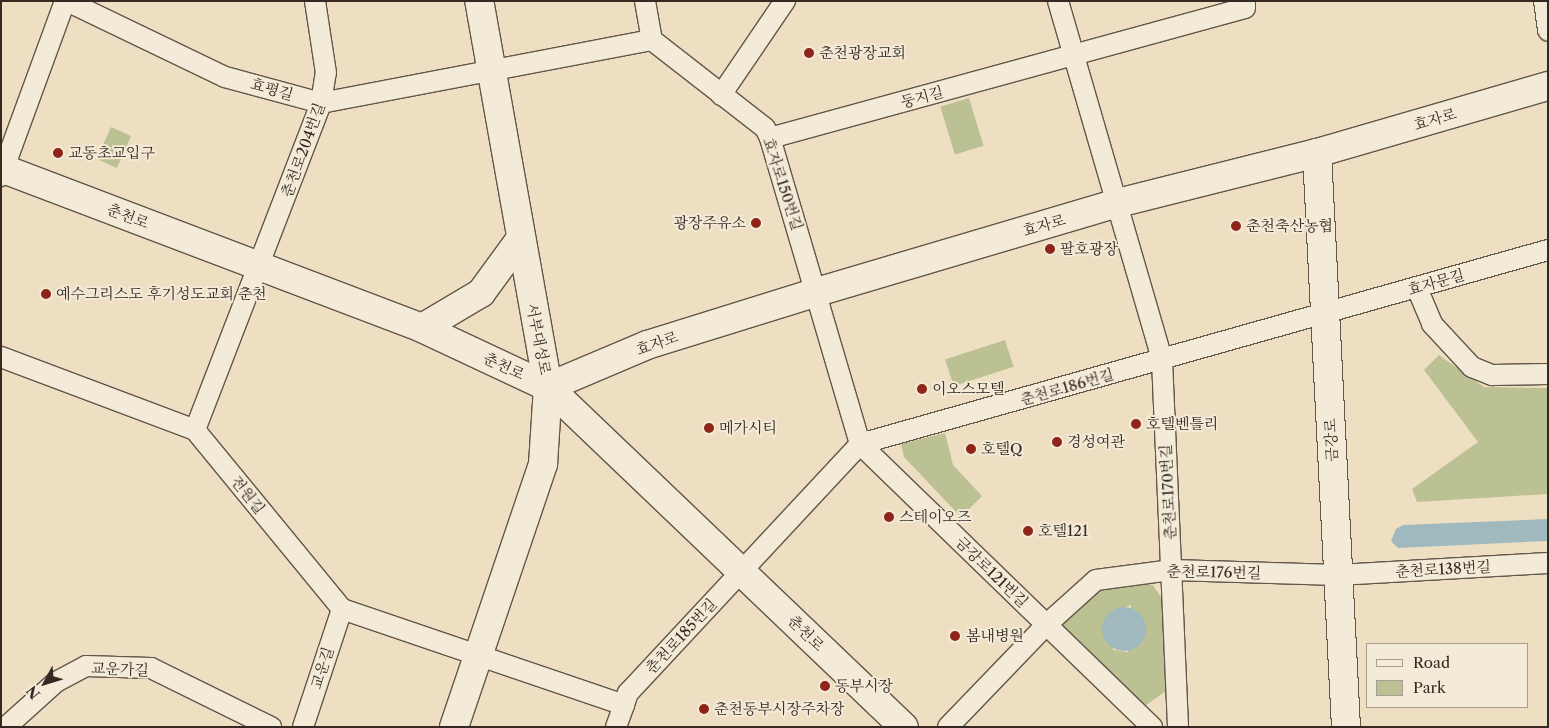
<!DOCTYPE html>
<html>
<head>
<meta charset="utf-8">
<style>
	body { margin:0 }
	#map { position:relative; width:1549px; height:728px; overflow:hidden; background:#eedfc3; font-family:"Libre Caslon Text","Noto Serif KR",serif }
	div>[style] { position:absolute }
	.green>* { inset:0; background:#bbc192; transform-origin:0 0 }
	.water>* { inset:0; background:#a0b9bf }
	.round { border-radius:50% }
	.roads { filter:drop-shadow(1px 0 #63564a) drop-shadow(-1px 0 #63564a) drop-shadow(0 1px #63564a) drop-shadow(0 -1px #63564a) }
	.street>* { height:20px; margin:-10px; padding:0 10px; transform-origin:10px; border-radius:10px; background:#f4ead8 }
	.secondary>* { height:28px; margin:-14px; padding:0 14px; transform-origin:14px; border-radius:14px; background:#f4ead8 }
	.dots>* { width:14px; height:14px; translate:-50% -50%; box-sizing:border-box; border:2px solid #f4ead8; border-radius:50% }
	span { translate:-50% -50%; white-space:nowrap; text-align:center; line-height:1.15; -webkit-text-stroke:4px #f4ead8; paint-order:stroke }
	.poi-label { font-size:15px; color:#352922 }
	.left { translate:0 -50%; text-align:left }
	.right { translate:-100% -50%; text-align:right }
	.street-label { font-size:15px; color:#352922 }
	.frame { position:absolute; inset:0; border:2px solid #352922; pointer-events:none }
	.legend { position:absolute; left:1366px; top:643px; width:162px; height:65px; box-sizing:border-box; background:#f4ead8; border:1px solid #a89d8f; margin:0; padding:6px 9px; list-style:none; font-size:15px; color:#352922 }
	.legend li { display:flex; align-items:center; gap:10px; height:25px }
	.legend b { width:25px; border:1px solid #a89d8f }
	.north { position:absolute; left:20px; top:658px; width:50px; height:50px; -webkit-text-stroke:4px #f4ead8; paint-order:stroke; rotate:231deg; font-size:14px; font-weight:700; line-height:20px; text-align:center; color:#352922 }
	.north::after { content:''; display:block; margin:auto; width:18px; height:22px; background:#352922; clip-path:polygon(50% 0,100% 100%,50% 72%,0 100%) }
</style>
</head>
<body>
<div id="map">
	<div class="green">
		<i style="left:969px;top:98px;width:50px;height:30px;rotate:73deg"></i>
		<i style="left:111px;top:127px;width:22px;height:35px;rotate:24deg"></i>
		<i style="left:1005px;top:340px;width:28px;height:63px;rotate:72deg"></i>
		<i style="clip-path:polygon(1439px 355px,1484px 387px,1548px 388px,1548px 494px,1417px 502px,1412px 489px,1478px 442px,1424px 370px)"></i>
		<i style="clip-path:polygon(945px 433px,953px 465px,982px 496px,961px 517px,904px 457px,901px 444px)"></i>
		<i style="clip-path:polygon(evenodd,1141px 583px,1153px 585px,1163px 600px,1166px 691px,1142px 708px,1058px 622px,1096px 588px,1141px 583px,1131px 605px,1128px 652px,1113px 650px,1109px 613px,1131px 605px)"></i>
	</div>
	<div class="water">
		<i style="clip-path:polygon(1548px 519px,1548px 541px,1398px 548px,1391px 541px,1396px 529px,1403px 525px)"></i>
		<i class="round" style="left:1102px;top:607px;width:44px;height:44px"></i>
	</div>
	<div class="roads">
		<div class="street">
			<i style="left:67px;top:1px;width:175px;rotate:25.7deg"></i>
			<i style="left:225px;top:77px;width:99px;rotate:15.2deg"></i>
			<i style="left:321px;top:103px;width:337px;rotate:-10.8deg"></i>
			<i style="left:645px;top:1px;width:40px;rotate:80deg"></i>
			<i style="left:652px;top:40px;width:143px;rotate:37.9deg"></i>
			<i style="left:765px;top:128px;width:11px;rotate:63deg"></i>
			<i style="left:770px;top:138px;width:319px;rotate:73.6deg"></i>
			<i style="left:860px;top:444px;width:407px;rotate:44.1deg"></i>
			<i style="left:1058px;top:1px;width:374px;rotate:73.8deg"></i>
			<i style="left:1162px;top:360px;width:367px;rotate:87.5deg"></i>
			<i style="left:1544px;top:1px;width:30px;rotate:82deg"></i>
			<i style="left:721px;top:95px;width:114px;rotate:-55.8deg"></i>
			<i style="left:770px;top:138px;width:492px;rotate:-15.3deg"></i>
			<i style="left:1245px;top:8px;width:7px;rotate:-90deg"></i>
			<i style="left:1px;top:176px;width:186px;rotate:-69.9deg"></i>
			<i style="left:1417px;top:288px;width:39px;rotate:67deg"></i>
			<i style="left:1432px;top:324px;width:59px;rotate:47.1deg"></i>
			<i style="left:1472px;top:367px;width:22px;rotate:22deg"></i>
			<i style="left:1492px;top:375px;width:56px;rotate:-1deg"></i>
			<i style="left:1px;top:357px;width:207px;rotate:20.6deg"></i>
			<i style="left:195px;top:430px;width:232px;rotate:50.6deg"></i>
			<i style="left:342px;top:609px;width:298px;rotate:18.8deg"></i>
			<i style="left:624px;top:705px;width:13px;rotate:-72deg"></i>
			<i style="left:628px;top:693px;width:340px;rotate:-47deg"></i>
			<i style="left:860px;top:444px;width:715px;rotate:-15.75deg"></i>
			<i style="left:195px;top:430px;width:350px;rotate:-68.9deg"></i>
			<i style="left:321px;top:103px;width:30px;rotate:-81deg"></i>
			<i style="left:326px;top:73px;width:73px;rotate:-98.7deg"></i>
			<i style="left:6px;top:727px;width:67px;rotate:-42deg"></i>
			<i style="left:56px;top:682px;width:34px;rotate:-28deg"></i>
			<i style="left:86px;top:666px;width:65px;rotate:1.8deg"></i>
			<i style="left:151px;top:668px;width:134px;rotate:26.2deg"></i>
			<i style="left:303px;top:727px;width:124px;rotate:-71.7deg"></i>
			<i style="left:616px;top:727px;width:23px;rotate:-70deg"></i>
			<i style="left:948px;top:727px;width:141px;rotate:-46.1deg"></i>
			<i style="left:1046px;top:625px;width:67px;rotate:-42deg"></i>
			<i style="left:1096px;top:580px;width:77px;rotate:-7.5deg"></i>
			<i style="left:1172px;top:570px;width:166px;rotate:1.7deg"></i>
			<i style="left:1338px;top:575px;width:210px;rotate:-3.3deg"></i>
		</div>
		<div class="secondary">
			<i style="left:1317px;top:153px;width:575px;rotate:87.11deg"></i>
			<i style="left:1px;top:168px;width:450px;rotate:20.8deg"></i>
			<i style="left:422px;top:328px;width:139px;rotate:25.1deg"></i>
			<i style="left:548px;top:387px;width:492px;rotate:43.7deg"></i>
			<i style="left:422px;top:328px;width:69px;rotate:-30.7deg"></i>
			<i style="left:481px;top:293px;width:64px;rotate:-53.8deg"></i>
			<i style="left:548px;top:387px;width:108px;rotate:-23deg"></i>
			<i style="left:647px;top:345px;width:178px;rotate:-17.3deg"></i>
			<i style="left:817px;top:292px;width:314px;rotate:-16.5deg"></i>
			<i style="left:1118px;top:203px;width:205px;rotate:-14.1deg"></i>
			<i style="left:1317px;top:153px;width:241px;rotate:-16.2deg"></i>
			<i style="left:454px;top:727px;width:278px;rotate:-71.3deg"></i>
			<i style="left:543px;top:464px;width:77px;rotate:-86.3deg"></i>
			<i style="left:548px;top:387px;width:392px;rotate:-100.1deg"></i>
		</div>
	</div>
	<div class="dots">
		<i style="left:809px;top:53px;background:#8f2418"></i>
		<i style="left:58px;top:153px;background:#8f2418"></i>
		<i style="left:756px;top:223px;background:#8f2418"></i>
		<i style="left:1236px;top:226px;background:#8f2418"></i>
		<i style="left:1050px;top:249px;background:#8f2418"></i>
		<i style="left:46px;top:294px;background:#8f2418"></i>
		<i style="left:922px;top:389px;background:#8f2418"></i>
		<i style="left:1136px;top:424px;background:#8f2418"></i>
		<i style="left:709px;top:428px;background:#8f2418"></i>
		<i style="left:1057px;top:442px;background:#8f2418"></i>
		<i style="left:971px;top:449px;background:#8f2418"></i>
		<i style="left:889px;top:517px;background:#8f2418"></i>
		<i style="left:1028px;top:531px;background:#8f2418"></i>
		<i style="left:955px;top:636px;background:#8f2418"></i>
		<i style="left:825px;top:686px;background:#8f2418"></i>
		<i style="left:704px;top:709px;background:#8f2418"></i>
	</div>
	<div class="poi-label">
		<span class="left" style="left:819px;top:53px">춘천광장교회</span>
		<span class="left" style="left:68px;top:153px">교동초교입구</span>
		<span class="right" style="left:746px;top:223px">광장주유소</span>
		<span class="left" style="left:1246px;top:226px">춘천축산농협</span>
		<span class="left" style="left:1060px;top:249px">팔호광장</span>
		<span class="left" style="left:56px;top:294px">예수그리스도 후기성도교회 춘천</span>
		<span class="left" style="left:932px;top:389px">이오스모텔</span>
		<span class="left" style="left:1146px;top:424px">호텔벤틀리</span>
		<span class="left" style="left:719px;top:428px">메가시티</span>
		<span class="left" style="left:1067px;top:442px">경성여관</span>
		<span class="left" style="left:981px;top:449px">호텔Q</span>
		<span class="left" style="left:899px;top:517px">스테이오즈</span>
		<span class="left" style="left:1038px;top:531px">호텔121</span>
		<span class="left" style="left:966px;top:636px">봄내병원</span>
		<span class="left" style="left:835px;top:686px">동부시장</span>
		<span class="left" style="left:714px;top:709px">춘천동부시장주차장</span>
	</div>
	<div class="street-label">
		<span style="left:272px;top:89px;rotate:16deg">효평길</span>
		<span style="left:922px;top:97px;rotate:-15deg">둥지길</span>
		<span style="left:1435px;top:119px;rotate:-16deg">효자로</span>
		<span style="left:303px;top:150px;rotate:-70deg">춘천로204번길</span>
		<span style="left:783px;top:184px;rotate:72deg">효자로150번길</span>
		<span style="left:128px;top:216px;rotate:21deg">춘천로</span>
		<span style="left:1044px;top:225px;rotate:-16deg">효자로</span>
		<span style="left:1436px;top:282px;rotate:-16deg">효자문길</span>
		<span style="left:539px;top:339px;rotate:79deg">서부대성로</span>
		<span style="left:657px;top:343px;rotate:-19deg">효자로</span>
		<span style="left:504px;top:366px;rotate:25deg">춘천로</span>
		<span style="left:1067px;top:387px;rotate:-16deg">춘천로186번길</span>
		<span style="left:1331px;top:440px;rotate:-93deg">금강로</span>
		<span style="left:1168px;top:492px;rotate:-93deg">춘천로170번길</span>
		<span style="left:248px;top:495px;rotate:51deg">전원길</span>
		<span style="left:1443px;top:569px;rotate:-3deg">춘천로138번길</span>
		<span style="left:992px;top:572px;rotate:44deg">금강로121번길</span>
		<span style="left:1214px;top:572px;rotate:1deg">춘천로176번길</span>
		<span style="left:806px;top:633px;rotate:44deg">춘천로</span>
		<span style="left:681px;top:636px;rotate:-47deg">춘천로185번길</span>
		<span style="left:322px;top:668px;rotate:-72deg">교운길</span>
		<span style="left:120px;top:669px;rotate:2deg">교운가길</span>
	</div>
	<div class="frame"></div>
	<ul class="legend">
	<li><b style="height:6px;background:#f4ead8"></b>Road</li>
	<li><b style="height:14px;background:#bbc192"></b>Park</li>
	</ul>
	<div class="north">N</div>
</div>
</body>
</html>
